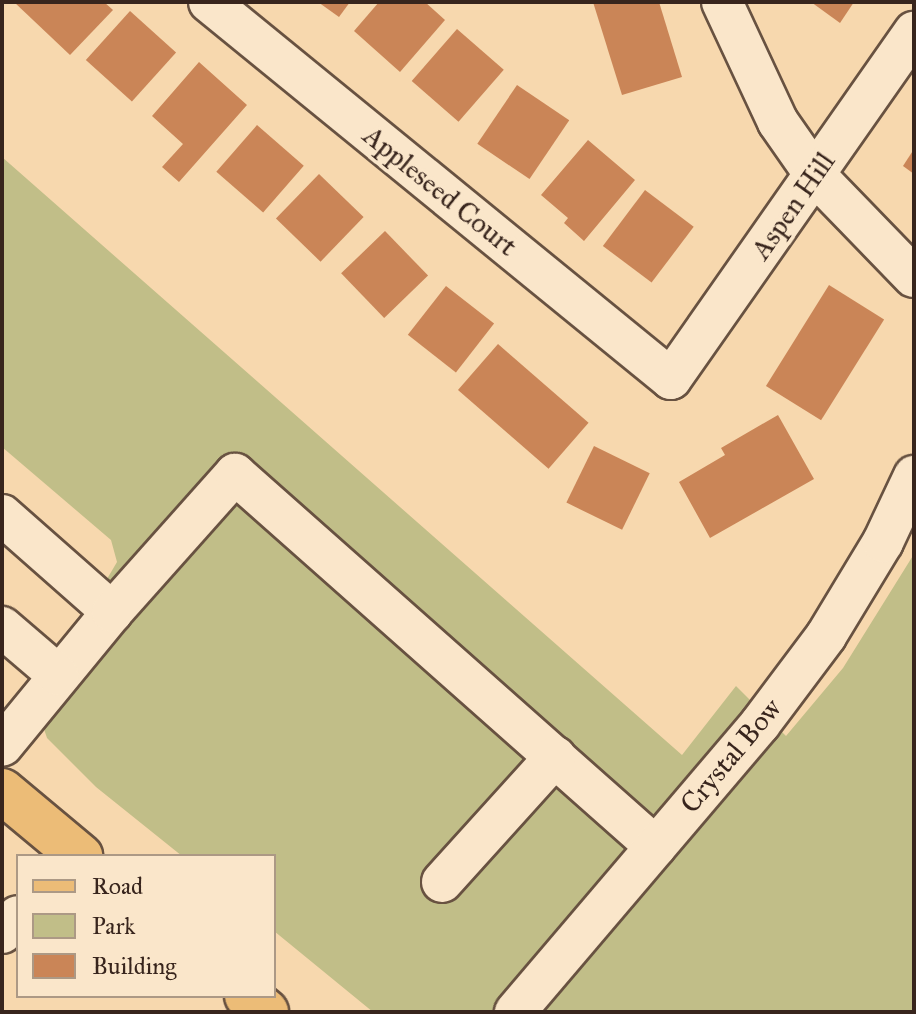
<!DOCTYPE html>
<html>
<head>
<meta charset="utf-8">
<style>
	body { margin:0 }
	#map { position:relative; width:916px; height:1014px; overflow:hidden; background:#f7d8ae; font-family:"IM FELL Great Primer",serif }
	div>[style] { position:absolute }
	.green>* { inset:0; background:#c1be88 }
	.building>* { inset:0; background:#ca8557; transform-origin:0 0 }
	.roads { filter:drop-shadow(2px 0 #685241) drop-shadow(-2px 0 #685241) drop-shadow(0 2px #685241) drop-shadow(0 -2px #685241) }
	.minor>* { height:40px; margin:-20px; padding:0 20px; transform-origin:20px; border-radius:20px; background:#fae6ca }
	.major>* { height:44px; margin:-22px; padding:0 22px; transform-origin:22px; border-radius:22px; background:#ecbc77 }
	span { translate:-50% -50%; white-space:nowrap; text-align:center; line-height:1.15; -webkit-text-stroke:7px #fae6ca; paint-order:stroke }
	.street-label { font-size:28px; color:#38251d }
	.frame { position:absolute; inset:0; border:4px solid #38251d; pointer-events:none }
	.legend { position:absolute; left:16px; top:854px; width:260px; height:144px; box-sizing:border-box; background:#fae6ca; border:2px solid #ac9985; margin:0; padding:10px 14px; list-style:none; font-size:24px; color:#38251d }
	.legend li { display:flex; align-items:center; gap:16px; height:40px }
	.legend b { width:40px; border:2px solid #ac9985 }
</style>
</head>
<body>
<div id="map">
	<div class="green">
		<i style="clip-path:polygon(2px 157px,682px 755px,736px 686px,786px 736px,843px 668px,914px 554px,914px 1012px,373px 1012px,274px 931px,274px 856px,182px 856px,96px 787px,47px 738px,44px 729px,100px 662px,114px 627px,107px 579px,117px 562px,111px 540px,2px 447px)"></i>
	</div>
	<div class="building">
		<i style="clip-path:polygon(14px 2px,104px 2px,113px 10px,70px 55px)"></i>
		<i style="clip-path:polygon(318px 2px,350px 2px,339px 17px)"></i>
		<i style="clip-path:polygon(379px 2px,425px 2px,445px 20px,400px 72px,354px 31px)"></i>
		<i style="clip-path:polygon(593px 2px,659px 2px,682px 77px,622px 95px)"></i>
		<i style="clip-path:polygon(811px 2px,854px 2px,840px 23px)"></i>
		<i style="left:130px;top:11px;width:62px;height:66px;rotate:42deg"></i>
		<i style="left:457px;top:29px;width:62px;height:69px;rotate:41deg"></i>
		<i style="clip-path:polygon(199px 62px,247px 105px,179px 182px,162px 167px,183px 144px,152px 116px)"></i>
		<i style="left:517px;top:85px;width:63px;height:71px;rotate:34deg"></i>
		<i style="left:257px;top:125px;width:62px;height:62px;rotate:41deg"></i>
		<i style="clip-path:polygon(588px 140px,635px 180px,584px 241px,564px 223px,568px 218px,541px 195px)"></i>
		<i style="clip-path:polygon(914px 149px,914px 174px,903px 166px)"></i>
		<i style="left:319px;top:174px;width:62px;height:62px;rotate:44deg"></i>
		<i style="left:645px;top:190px;width:61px;height:70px;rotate:37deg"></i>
		<i style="left:385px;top:231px;width:62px;height:61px;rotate:46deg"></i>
		<i style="left:829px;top:285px;width:65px;height:119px;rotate:32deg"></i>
		<i style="left:446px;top:286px;width:61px;height:62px;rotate:38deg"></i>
		<i style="left:498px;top:344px;width:120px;height:61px;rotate:41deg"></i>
		<i style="clip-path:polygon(778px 415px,814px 479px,710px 538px,679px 482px,725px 455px,721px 448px)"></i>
		<i style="left:594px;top:446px;width:62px;height:63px;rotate:26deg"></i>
	</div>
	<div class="roads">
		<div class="minor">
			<i style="left:209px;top:2px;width:596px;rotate:39.22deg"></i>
			<i style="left:671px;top:379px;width:424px;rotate:-55deg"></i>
			<i style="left:722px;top:2px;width:132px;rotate:65deg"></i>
			<i style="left:778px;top:122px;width:65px;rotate:55.1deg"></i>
			<i style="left:815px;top:175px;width:142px;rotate:45.9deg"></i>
			<i style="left:2px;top:515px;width:147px;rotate:41.4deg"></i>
			<i style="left:112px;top:612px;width:173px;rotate:129.4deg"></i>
			<i style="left:112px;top:612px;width:185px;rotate:-48.3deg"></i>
			<i style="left:235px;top:474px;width:562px;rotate:41.54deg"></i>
			<i style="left:2px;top:627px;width:74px;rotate:40.6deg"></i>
			<i style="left:442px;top:882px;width:169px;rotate:-47.9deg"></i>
			<i style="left:2px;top:933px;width:23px;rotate:-47deg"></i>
			<i style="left:515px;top:1012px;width:378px;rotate:-49.6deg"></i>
			<i style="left:760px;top:724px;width:110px;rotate:-53.1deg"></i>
			<i style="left:826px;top:636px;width:110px;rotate:-58.8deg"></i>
			<i style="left:883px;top:542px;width:73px;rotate:-64.8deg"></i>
		</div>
		<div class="major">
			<i style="left:2px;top:791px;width:102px;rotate:39.8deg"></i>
			<i style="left:247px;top:996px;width:25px;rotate:40deg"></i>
		</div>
	</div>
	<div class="street-label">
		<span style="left:440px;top:191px;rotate:39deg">Appleseed Court</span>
		<span style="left:793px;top:206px;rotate:-55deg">Aspen Hill</span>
		<span style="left:731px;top:756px;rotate:-50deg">Crystal Bow</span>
	</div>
	<div class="frame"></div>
	<ul class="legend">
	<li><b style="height:10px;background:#ecbc77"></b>Road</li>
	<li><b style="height:22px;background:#c1be88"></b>Park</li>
	<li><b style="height:22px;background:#ca8557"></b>Building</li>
	</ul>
</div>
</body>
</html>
